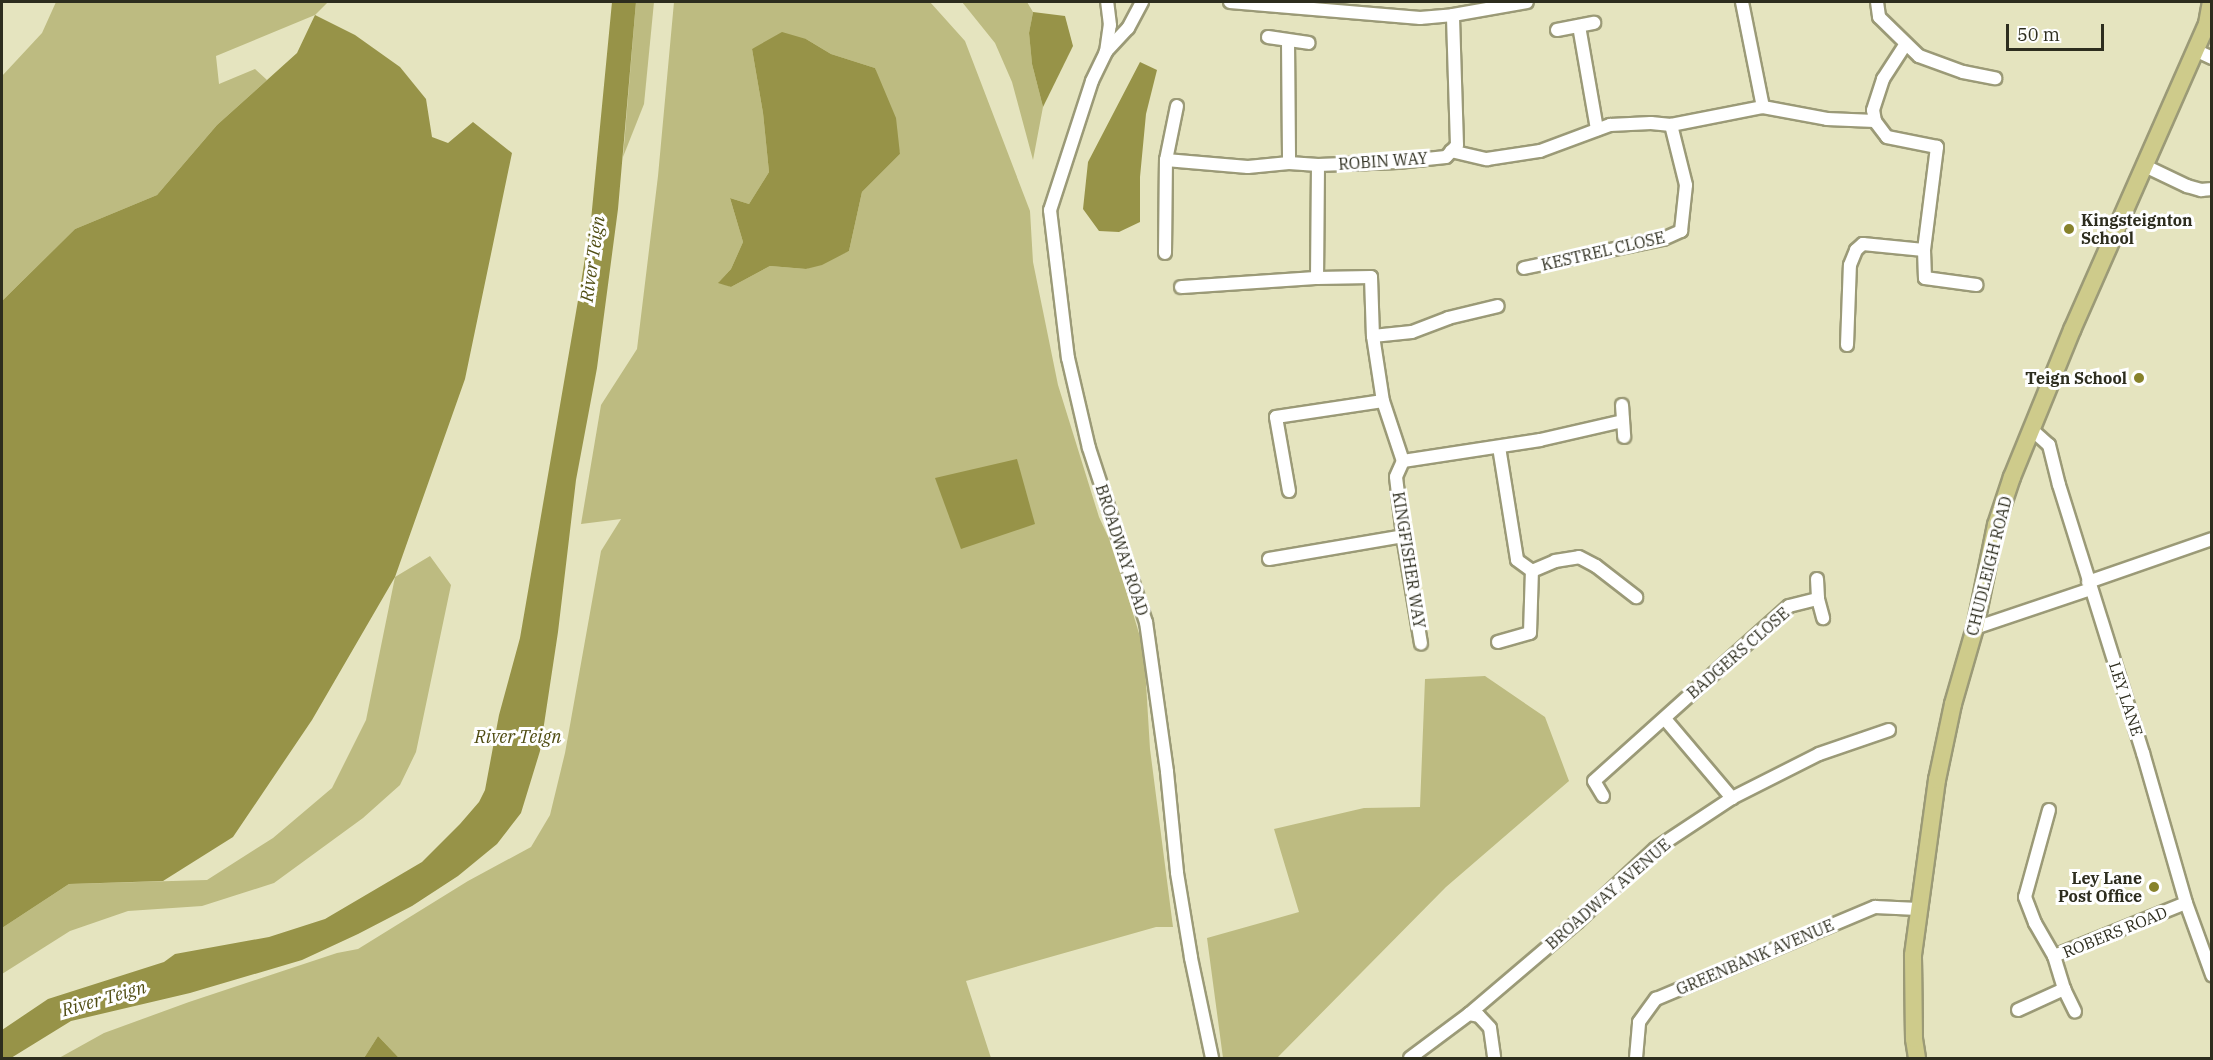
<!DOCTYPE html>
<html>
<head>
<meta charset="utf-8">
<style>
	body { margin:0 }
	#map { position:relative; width:2213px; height:1060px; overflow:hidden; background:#e5e4bf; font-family:"IBM Plex Serif",serif }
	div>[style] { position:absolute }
	.green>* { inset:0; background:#bdbb81 }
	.water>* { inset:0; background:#979348 }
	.roads { filter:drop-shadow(2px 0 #9b9a77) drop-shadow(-2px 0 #9b9a77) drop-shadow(0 2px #9b9a77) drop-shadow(0 -2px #9b9a77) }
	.minor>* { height:12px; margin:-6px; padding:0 6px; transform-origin:6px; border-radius:6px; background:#fff }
	.major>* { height:16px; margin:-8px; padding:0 8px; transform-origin:8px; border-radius:8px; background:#cecb8b }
	.dots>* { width:16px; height:16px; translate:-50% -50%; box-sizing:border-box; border:3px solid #fff; border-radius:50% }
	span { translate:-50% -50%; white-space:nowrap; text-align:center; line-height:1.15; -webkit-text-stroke:6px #fff; paint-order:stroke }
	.street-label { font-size:16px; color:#2d2d1e }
	.poi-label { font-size:16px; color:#2d2d1e; font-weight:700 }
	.left { translate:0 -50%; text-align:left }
	.right { translate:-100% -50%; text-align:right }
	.water-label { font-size:18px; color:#504d13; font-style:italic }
	.frame { position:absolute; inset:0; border:3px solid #2d2d1e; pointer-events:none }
	.scale { position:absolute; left:2006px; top:24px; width:98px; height:27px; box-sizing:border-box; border:3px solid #2d2d1e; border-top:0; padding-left:8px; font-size:18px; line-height:21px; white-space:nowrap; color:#2d2d1e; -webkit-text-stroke:4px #fff; paint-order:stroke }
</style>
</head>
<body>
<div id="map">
	<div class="green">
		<i style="clip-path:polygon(56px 2px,328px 2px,315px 15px,216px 56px,219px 84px,255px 69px,267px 80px,217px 125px,157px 195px,75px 229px,2px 301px,2px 76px,42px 33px)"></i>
		<i style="clip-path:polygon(636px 2px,654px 2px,644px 104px,623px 157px)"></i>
		<i style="clip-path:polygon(evenodd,669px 2px,930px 2px,965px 41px,1030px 211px,1033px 262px,1058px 385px,1099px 517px,1113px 547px,1144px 650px,1150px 749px,1173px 927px,1156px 927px,966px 981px,991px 1058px,399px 1058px,378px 1036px,364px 1058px,59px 1058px,104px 1033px,189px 1002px,337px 953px,358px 949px,468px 881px,531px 847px,550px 815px,565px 753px,601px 551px,621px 519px,581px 524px,601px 405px,637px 349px,658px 176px,674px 2px,669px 2px,806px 39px,831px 54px,875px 68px,900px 154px,862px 192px,849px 251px,806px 269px,770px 266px,731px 287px,719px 282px,731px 269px,743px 242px,730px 198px,749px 204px,769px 172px,763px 113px,752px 49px,806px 39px)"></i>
		<i style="clip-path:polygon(962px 2px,1027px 2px,1033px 12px,1029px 33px,1032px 64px,1043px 107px,1033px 160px,1012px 82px,995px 43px)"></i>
		<i style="clip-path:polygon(430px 556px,451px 585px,416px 752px,400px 785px,363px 818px,274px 883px,202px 906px,128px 911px,70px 931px,2px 974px,2px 928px,69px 884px,207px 880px,273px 838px,332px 788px,366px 720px,395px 577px)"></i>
		<i style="clip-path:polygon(1485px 676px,1545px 717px,1569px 781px,1446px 887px,1277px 1058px,1223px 1058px,1207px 938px,1299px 912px,1274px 829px,1364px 808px,1420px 807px,1425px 679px)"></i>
	</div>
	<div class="water">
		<i style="clip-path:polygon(612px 2px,636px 2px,618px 209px,597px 368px,576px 480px,558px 632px,540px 751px,521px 813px,497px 844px,458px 876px,412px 906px,358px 934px,302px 960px,190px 993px,71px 1021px,11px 1058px,2px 1058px,2px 1030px,48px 999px,164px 962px,175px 954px,269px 937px,325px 919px,422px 862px,460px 824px,479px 802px,485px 790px,499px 715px,520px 638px,581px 283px,591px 220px)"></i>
		<i style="clip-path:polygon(1033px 12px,1065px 16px,1073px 46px,1043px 107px,1032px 64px,1029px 33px)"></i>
		<i style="clip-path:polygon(315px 15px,355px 35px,400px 67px,426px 99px,432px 137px,448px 143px,473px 122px,512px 153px,465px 379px,395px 577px,312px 720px,233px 837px,163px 881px,69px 884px,2px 928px,2px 301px,75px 229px,157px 195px,217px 125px,297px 53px)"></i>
		<i style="clip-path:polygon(782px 32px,806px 39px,831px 54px,875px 68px,896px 118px,900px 154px,862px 192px,849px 251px,822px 265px,806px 269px,770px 266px,731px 287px,718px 283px,731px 269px,743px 242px,730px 198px,749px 204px,769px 172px,763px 113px,752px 49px)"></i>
		<i style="clip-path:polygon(1140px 62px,1157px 70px,1146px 114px,1140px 177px,1140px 222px,1119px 232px,1099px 231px,1083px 209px,1088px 162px)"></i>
		<i style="clip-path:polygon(1017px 459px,1035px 524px,961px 549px,935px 478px)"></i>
		<i style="clip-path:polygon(378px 1036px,399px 1058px,364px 1058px)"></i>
	</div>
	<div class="roads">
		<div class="minor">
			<i style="left:1142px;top:2px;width:30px;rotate:118deg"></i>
			<i style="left:1128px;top:28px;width:33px;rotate:133deg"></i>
			<i style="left:1106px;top:52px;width:32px;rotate:116deg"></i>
			<i style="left:1092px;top:81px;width:136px;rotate:108deg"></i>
			<i style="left:1050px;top:210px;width:149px;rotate:83.1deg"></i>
			<i style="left:1068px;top:358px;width:92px;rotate:76.9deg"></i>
			<i style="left:1089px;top:448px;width:183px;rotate:71.9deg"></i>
			<i style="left:1146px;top:622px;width:151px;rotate:82deg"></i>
			<i style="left:1167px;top:772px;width:101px;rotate:84.3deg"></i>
			<i style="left:1177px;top:873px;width:86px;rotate:80.6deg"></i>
			<i style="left:1191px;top:958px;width:102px;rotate:78.1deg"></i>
			<i style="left:1230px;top:2px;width:191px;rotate:4.8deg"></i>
			<i style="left:1420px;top:18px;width:33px;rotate:-5deg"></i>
			<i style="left:1453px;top:15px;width:75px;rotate:-10deg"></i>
			<i style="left:1742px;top:2px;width:107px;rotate:78.7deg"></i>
			<i style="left:1877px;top:2px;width:15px;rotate:82deg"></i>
			<i style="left:1879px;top:17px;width:56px;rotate:44.3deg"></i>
			<i style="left:1919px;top:56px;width:47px;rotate:20deg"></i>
			<i style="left:1963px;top:72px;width:33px;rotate:11deg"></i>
			<i style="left:1579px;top:26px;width:105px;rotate:80.1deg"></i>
			<i style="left:1557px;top:30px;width:38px;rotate:-11deg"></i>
			<i style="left:1268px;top:37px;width:41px;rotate:8.3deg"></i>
			<i style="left:1288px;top:41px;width:122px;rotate:89.5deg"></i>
			<i style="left:2195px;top:50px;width:19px;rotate:25deg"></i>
			<i style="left:1106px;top:52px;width:27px;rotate:-82deg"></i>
			<i style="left:1110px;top:25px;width:23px;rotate:-97deg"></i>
			<i style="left:1451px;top:151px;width:37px;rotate:13deg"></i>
			<i style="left:1487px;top:159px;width:54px;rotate:-8.6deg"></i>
			<i style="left:1540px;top:151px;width:75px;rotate:-20.4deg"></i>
			<i style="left:1610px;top:125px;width:41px;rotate:-2.8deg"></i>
			<i style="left:1651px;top:123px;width:20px;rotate:6deg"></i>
			<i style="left:1671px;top:125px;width:94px;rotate:-11.1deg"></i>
			<i style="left:1763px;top:107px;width:65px;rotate:10.6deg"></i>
			<i style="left:1827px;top:119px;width:48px;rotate:2.4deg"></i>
			<i style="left:1875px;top:121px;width:11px;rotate:-100deg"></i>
			<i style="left:1873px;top:110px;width:33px;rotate:-72deg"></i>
			<i style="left:1883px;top:79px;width:40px;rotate:-57.1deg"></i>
			<i style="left:1166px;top:160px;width:82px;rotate:4.9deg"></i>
			<i style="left:1248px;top:167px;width:41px;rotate:-5.6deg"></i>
			<i style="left:1289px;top:163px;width:29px;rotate:4deg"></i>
			<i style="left:1318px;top:165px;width:80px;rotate:-2.1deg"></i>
			<i style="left:1398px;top:162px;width:48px;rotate:-5.9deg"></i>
			<i style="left:1446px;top:157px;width:16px;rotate:-47deg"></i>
			<i style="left:1457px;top:145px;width:130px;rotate:-91.8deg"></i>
			<i style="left:1318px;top:165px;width:113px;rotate:90.5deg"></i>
			<i style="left:1317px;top:278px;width:54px;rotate:-1.1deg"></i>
			<i style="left:1371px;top:277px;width:59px;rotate:88.1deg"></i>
			<i style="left:1373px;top:336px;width:66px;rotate:81.3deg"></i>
			<i style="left:1383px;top:401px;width:63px;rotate:71.6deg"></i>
			<i style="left:1403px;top:461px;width:17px;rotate:114deg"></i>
			<i style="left:1396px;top:477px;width:59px;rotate:83.2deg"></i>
			<i style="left:1403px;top:536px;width:109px;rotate:80.5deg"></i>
			<i style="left:2145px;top:166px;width:47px;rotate:25.5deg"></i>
			<i style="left:2187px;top:186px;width:15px;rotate:16deg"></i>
			<i style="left:2201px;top:190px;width:11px;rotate:-5deg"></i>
			<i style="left:1924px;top:250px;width:28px;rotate:88deg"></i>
			<i style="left:1925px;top:278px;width:52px;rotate:7.7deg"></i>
			<i style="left:1165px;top:253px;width:93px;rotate:-89.4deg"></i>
			<i style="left:1166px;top:160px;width:55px;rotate:-78.5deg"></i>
			<i style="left:1524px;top:268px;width:142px;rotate:-11.8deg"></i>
			<i style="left:1663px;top:239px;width:20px;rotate:-24deg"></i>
			<i style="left:1681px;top:231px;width:46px;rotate:-83.8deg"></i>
			<i style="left:1686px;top:185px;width:62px;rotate:-104deg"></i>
			<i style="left:1181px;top:287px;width:136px;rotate:-3.8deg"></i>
			<i style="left:1373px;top:336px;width:39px;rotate:-6deg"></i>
			<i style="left:1412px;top:332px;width:39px;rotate:-21deg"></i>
			<i style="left:1448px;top:318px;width:51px;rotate:-13.5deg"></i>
			<i style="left:1847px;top:345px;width:80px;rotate:-87.9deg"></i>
			<i style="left:1850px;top:265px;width:16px;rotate:-68deg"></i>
			<i style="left:1856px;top:250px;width:9px;rotate:-41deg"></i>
			<i style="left:1863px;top:244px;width:61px;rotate:5.6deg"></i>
			<i style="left:1924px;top:250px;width:104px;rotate:-82.8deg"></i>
			<i style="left:1937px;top:147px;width:51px;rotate:-168.7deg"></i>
			<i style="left:1887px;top:137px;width:20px;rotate:-127deg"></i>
			<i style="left:1622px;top:405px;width:32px;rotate:86deg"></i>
			<i style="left:2031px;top:429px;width:24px;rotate:42deg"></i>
			<i style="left:2049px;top:445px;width:41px;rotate:76deg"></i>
			<i style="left:2059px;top:485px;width:281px;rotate:72.6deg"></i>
			<i style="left:2143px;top:753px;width:156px;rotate:74deg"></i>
			<i style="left:2186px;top:903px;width:77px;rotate:70.1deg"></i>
			<i style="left:1499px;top:447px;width:114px;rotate:80.9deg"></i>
			<i style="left:1517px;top:560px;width:19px;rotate:36deg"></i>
			<i style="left:1532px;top:571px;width:25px;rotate:-23deg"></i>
			<i style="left:1555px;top:561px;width:24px;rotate:-9deg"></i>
			<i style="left:1579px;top:557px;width:19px;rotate:28deg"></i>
			<i style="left:1596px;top:566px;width:51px;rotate:37.8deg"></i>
			<i style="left:1403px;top:461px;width:139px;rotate:-8.7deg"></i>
			<i style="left:1540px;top:440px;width:85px;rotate:-12.9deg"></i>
			<i style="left:1289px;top:491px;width:75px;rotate:-100deg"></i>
			<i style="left:1276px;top:417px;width:108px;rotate:-8.5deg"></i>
			<i style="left:1269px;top:559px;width:136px;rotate:-9.7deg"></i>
			<i style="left:1817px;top:579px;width:20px;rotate:87deg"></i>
			<i style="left:1818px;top:599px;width:20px;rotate:75deg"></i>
			<i style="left:2088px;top:582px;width:131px;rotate:-19.1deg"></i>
			<i style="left:1975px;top:628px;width:122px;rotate:-18.6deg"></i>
			<i style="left:1498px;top:642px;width:33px;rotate:-16deg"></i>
			<i style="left:1530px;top:633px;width:62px;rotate:-88.2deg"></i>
			<i style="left:1665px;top:719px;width:104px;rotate:49.7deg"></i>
			<i style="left:1603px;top:796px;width:17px;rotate:-121deg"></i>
			<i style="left:1594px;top:781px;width:262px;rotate:-41.9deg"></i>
			<i style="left:1789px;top:606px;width:30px;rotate:-14deg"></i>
			<i style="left:2049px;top:810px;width:90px;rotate:105.4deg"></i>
			<i style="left:2025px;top:897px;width:28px;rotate:69deg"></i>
			<i style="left:2035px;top:923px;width:38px;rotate:60deg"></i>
			<i style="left:2054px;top:956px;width:142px;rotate:-21.9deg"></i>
			<i style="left:2054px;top:956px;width:34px;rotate:73deg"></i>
			<i style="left:2064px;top:989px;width:25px;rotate:64deg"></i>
			<i style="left:2018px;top:1010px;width:51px;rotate:-24.5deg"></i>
			<i style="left:1469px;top:1014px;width:10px;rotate:11deg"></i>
			<i style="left:1479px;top:1016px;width:16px;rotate:47deg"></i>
			<i style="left:1490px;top:1028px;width:30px;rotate:82deg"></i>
			<i style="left:1410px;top:1058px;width:74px;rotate:-36.7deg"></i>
			<i style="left:1469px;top:1014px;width:142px;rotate:-40.4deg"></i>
			<i style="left:1577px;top:922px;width:107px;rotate:-43.1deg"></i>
			<i style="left:1655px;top:849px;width:92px;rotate:-33.5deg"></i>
			<i style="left:1732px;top:798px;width:97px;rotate:-26.8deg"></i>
			<i style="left:1819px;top:754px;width:74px;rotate:-18.9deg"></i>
			<i style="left:1636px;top:1058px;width:36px;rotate:-85deg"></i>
			<i style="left:1639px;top:1022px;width:29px;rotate:-54deg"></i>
			<i style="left:1656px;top:999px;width:238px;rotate:-22.8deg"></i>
			<i style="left:1875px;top:907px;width:43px;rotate:2.7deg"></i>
		</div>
		<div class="major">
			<i style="left:1917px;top:1058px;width:19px;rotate:-99deg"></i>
			<i style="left:1914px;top:1039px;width:84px;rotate:-90.7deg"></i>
			<i style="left:1913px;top:955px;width:177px;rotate:-82.2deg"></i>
			<i style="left:1937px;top:780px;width:78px;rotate:-78.1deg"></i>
			<i style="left:1953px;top:704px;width:79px;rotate:-73.9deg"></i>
			<i style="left:1975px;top:628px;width:105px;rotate:-78.5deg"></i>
			<i style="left:1996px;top:525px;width:51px;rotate:-71.6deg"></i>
			<i style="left:2012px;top:477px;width:159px;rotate:-67.8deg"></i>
			<i style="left:2072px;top:330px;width:334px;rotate:-66.2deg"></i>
			<i style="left:2207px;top:24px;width:22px;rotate:-80deg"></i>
		</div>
	</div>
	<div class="dots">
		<i style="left:2069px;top:229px;background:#87822b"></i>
		<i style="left:2139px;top:378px;background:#87822b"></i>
		<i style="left:2154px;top:887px;background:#87822b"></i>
	</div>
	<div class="street-label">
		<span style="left:1383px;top:161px;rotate:-4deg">ROBIN WAY</span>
		<span style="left:1603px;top:251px;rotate:-13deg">KESTREL CLOSE</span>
		<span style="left:1122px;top:550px;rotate:72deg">BROADWAY ROAD</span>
		<span style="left:1409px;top:560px;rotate:81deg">KINGFISHER WAY</span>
		<span style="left:1989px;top:566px;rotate:-76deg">CHUDLEIGH ROAD</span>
		<span style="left:1738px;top:653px;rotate:-41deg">BADGERS CLOSE</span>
		<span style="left:2126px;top:699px;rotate:72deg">LEY LANE</span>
		<span style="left:1608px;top:894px;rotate:-41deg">BROADWAY AVENUE</span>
		<span style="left:2115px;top:932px;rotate:-22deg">ROBERS ROAD</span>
		<span style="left:1755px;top:957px;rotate:-23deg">GREENBANK AVENUE</span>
	</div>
	<div class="poi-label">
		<span class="left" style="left:2081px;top:229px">Kingsteignton<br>School</span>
		<span class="right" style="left:2127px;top:378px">Teign School</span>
		<span class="right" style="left:2142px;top:887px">Ley Lane<br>Post Office</span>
	</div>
	<div class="water-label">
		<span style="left:593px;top:259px;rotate:-82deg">River Teign</span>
		<span style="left:518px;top:737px">River Teign</span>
		<span style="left:104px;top:999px;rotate:-16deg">River Teign</span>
	</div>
	<div class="frame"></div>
	<div class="scale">50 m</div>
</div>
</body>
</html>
